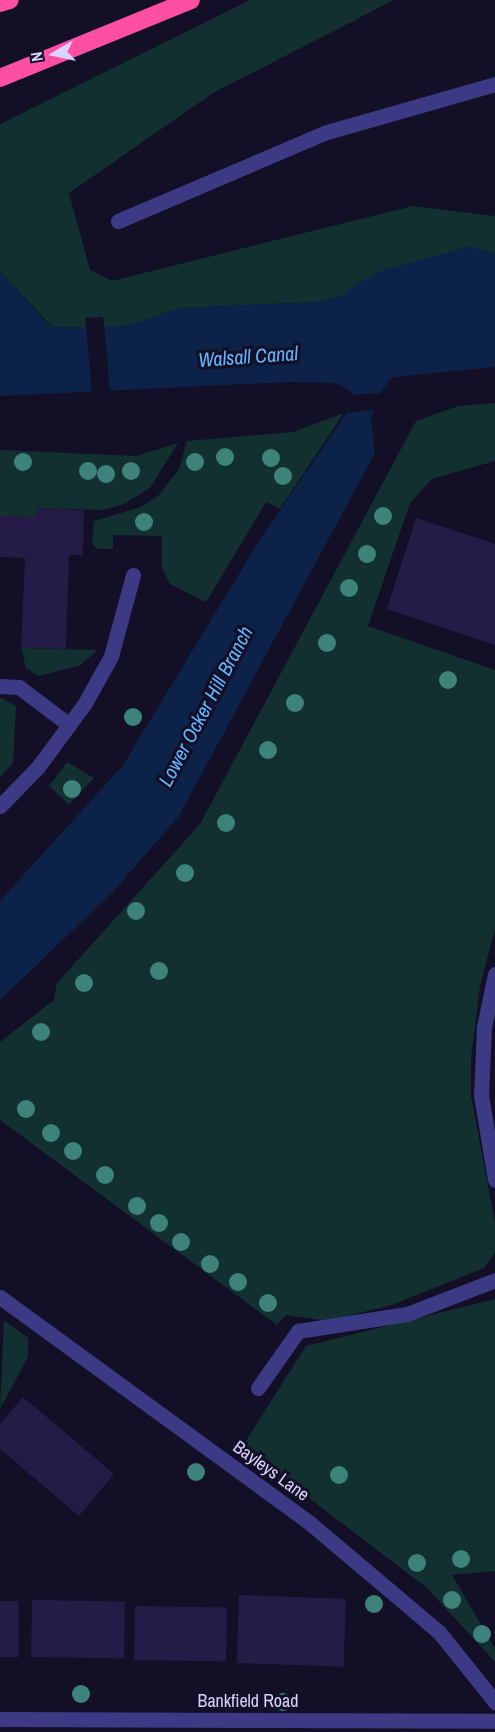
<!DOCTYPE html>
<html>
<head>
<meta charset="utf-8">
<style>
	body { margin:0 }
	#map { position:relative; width:495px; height:1732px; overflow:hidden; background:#130f26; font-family:"Archivo Narrow",sans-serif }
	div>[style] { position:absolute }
	.green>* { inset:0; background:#12302f }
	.water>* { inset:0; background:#0c2248 }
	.pier>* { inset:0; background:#130f26; transform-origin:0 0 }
	.building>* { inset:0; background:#241b47; transform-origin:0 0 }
	.lane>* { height:15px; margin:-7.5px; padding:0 7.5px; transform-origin:7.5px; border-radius:7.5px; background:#3d3a85 }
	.street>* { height:15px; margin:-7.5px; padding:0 7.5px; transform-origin:7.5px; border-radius:7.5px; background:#3d3a85 }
	.highway>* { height:18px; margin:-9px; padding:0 9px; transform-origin:9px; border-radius:9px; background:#ff4fa3 }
	.trees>* { width:18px; height:18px; margin:-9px; border-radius:50%; background:#3d827b }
	span { translate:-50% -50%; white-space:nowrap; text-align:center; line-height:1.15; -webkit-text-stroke:6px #130f26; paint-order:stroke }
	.street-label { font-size:18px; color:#d9d4ff }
	.water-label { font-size:20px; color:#62b6ff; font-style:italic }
	.north { position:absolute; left:24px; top:24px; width:60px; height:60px; -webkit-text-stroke:4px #130f26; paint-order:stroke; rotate:261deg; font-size:16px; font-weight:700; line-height:24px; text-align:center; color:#d9d4ff }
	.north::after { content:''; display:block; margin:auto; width:21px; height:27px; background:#d9d4ff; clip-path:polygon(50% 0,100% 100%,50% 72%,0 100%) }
</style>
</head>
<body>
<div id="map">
	<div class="green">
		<i style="clip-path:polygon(250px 0,394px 0,213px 93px,69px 193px,90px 270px,112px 281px,413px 206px,495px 216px,495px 287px,375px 273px,341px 296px,316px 302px,180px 308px,131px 325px,104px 328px,103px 317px,85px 318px,86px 328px,52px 327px,0 271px,0 124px)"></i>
		<i style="clip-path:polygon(495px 403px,495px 461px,432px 479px,410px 503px,368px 626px,495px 670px,495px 929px,480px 986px,471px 1058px,471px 1096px,495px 1223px,495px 1252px,484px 1268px,392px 1305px,327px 1321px,286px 1315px,277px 1325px,0 1120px,0 1042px,54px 1000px,57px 983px,200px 824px,416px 421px,458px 406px)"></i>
		<i style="clip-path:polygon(344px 413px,280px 509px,266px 502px,206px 602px,170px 584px,162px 568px,162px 536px,113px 535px,113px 549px,97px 549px,92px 543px,94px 521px,141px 507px,158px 496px,179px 469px,187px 441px,293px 432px)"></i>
		<i style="clip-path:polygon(178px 443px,150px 488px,122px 505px,102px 510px,37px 508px,36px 517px,0 516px,0 450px,136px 456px)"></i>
		<i style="clip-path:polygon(21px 648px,98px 650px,79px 666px,38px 676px,26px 668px)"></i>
		<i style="clip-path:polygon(0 697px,16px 706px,13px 763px,0 777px)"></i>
		<i style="clip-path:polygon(67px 762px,94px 778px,69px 805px,49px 786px)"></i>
		<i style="clip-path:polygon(495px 1299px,495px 1571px,452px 1575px,495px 1649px,495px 1662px,427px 1588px,242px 1447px,306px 1346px)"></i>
		<i style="clip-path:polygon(4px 1320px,28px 1338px,28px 1357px,0 1409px)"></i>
	</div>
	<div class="water">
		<i style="clip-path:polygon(470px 246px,495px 254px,495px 367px,393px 377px,381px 391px,371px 419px,375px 453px,179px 816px,113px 892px,0 1000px,0 901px,123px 765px,257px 544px,352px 405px,352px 392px,337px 383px,289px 382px,0 396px,0 271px,51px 327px,84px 328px,131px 325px,180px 308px,316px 302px,341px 296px,375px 273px)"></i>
	</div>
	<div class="pier">
		<i style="left:104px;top:324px;width:70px;height:18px;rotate:85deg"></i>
		<i style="clip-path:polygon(383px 393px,376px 410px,341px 413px,349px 395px)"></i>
	</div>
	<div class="building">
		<i style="clip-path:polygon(36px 508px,84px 510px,83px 555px,69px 555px,66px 649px,21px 648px,25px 558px,0 557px,0 516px,36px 517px)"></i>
		<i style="clip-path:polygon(416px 518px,495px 544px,495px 645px,387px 609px)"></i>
		<i style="clip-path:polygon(23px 1397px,114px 1474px,79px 1516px,0 1449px,0 1424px)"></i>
		<i style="left:239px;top:1595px;width:107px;height:68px;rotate:2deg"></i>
		<i style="left:32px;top:1600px;width:93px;height:57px;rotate:1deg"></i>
		<i style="left:0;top:1601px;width:19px;height:56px"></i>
		<i style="left:135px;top:1606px;width:92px;height:54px;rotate:1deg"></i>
	</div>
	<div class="lane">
		<i style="left:118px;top:221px;width:227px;rotate:-23.1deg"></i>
		<i style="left:327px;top:132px;width:175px;rotate:-15.9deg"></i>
		<i style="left:0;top:686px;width:19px;rotate:3deg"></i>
		<i style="left:19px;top:687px;width:63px;rotate:37.2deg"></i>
		<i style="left:0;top:806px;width:54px;rotate:-45.7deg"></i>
		<i style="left:38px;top:767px;width:79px;rotate:-53.7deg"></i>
		<i style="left:85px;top:703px;width:54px;rotate:-61deg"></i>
		<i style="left:111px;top:656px;width:84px;rotate:-74.8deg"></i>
		<i style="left:495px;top:974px;width:54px;rotate:101.7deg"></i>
		<i style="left:484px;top:1027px;width:68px;rotate:92.5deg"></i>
		<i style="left:481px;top:1095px;width:86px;rotate:80.6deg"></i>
		<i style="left:258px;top:1388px;width:70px;rotate:-54.9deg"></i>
		<i style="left:298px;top:1331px;width:110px;rotate:-8.9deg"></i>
		<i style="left:407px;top:1314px;width:94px;rotate:-21.1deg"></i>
	</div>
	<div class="street">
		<i style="left:0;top:1297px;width:385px;rotate:36.1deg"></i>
		<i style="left:311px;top:1524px;width:167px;rotate:40.2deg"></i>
		<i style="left:439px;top:1632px;width:90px;rotate:51.3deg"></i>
		<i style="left:0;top:1719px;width:495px;rotate:0.2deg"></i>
	</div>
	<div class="highway">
		<i style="left:0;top:3px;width:10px;rotate:-17deg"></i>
		<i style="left:0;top:78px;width:206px;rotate:-22.2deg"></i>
	</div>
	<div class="trees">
		<i style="left:225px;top:457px"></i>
		<i style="left:271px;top:458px"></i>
		<i style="left:23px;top:462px"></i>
		<i style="left:195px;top:462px"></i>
		<i style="left:88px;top:471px"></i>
		<i style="left:131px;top:471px"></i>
		<i style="left:106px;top:474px"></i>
		<i style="left:283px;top:476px"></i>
		<i style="left:383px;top:516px"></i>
		<i style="left:144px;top:522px"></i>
		<i style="left:367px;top:554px"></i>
		<i style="left:349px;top:588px"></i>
		<i style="left:327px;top:643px"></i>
		<i style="left:448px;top:680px"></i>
		<i style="left:295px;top:703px"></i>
		<i style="left:133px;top:717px"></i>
		<i style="left:268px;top:750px"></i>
		<i style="left:72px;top:789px"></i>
		<i style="left:226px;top:823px"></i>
		<i style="left:185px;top:873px"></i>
		<i style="left:136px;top:911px"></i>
		<i style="left:159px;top:971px"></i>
		<i style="left:84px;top:983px"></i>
		<i style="left:41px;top:1032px"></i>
		<i style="left:26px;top:1109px"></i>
		<i style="left:51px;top:1133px"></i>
		<i style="left:73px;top:1151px"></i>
		<i style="left:105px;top:1175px"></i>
		<i style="left:137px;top:1206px"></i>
		<i style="left:159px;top:1223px"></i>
		<i style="left:181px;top:1242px"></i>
		<i style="left:210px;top:1264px"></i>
		<i style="left:238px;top:1282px"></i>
		<i style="left:268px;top:1303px"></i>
		<i style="left:196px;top:1472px"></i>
		<i style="left:339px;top:1475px"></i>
		<i style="left:461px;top:1559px"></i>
		<i style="left:417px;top:1563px"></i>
		<i style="left:452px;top:1600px"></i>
		<i style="left:374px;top:1604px"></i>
		<i style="left:482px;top:1634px"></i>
		<i style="left:81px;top:1694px"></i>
		<i style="left:283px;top:1702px"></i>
	</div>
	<div class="street-label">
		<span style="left:271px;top:1471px;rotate:36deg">Bayleys Lane</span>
		<span style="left:248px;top:1701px">Bankfield Road</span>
	</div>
	<div class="water-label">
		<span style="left:248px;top:356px;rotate:-4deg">Walsall Canal</span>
		<span style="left:205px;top:706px;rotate:-62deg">Lower Ocker Hill Branch</span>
	</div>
	<div class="north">N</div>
</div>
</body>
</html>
